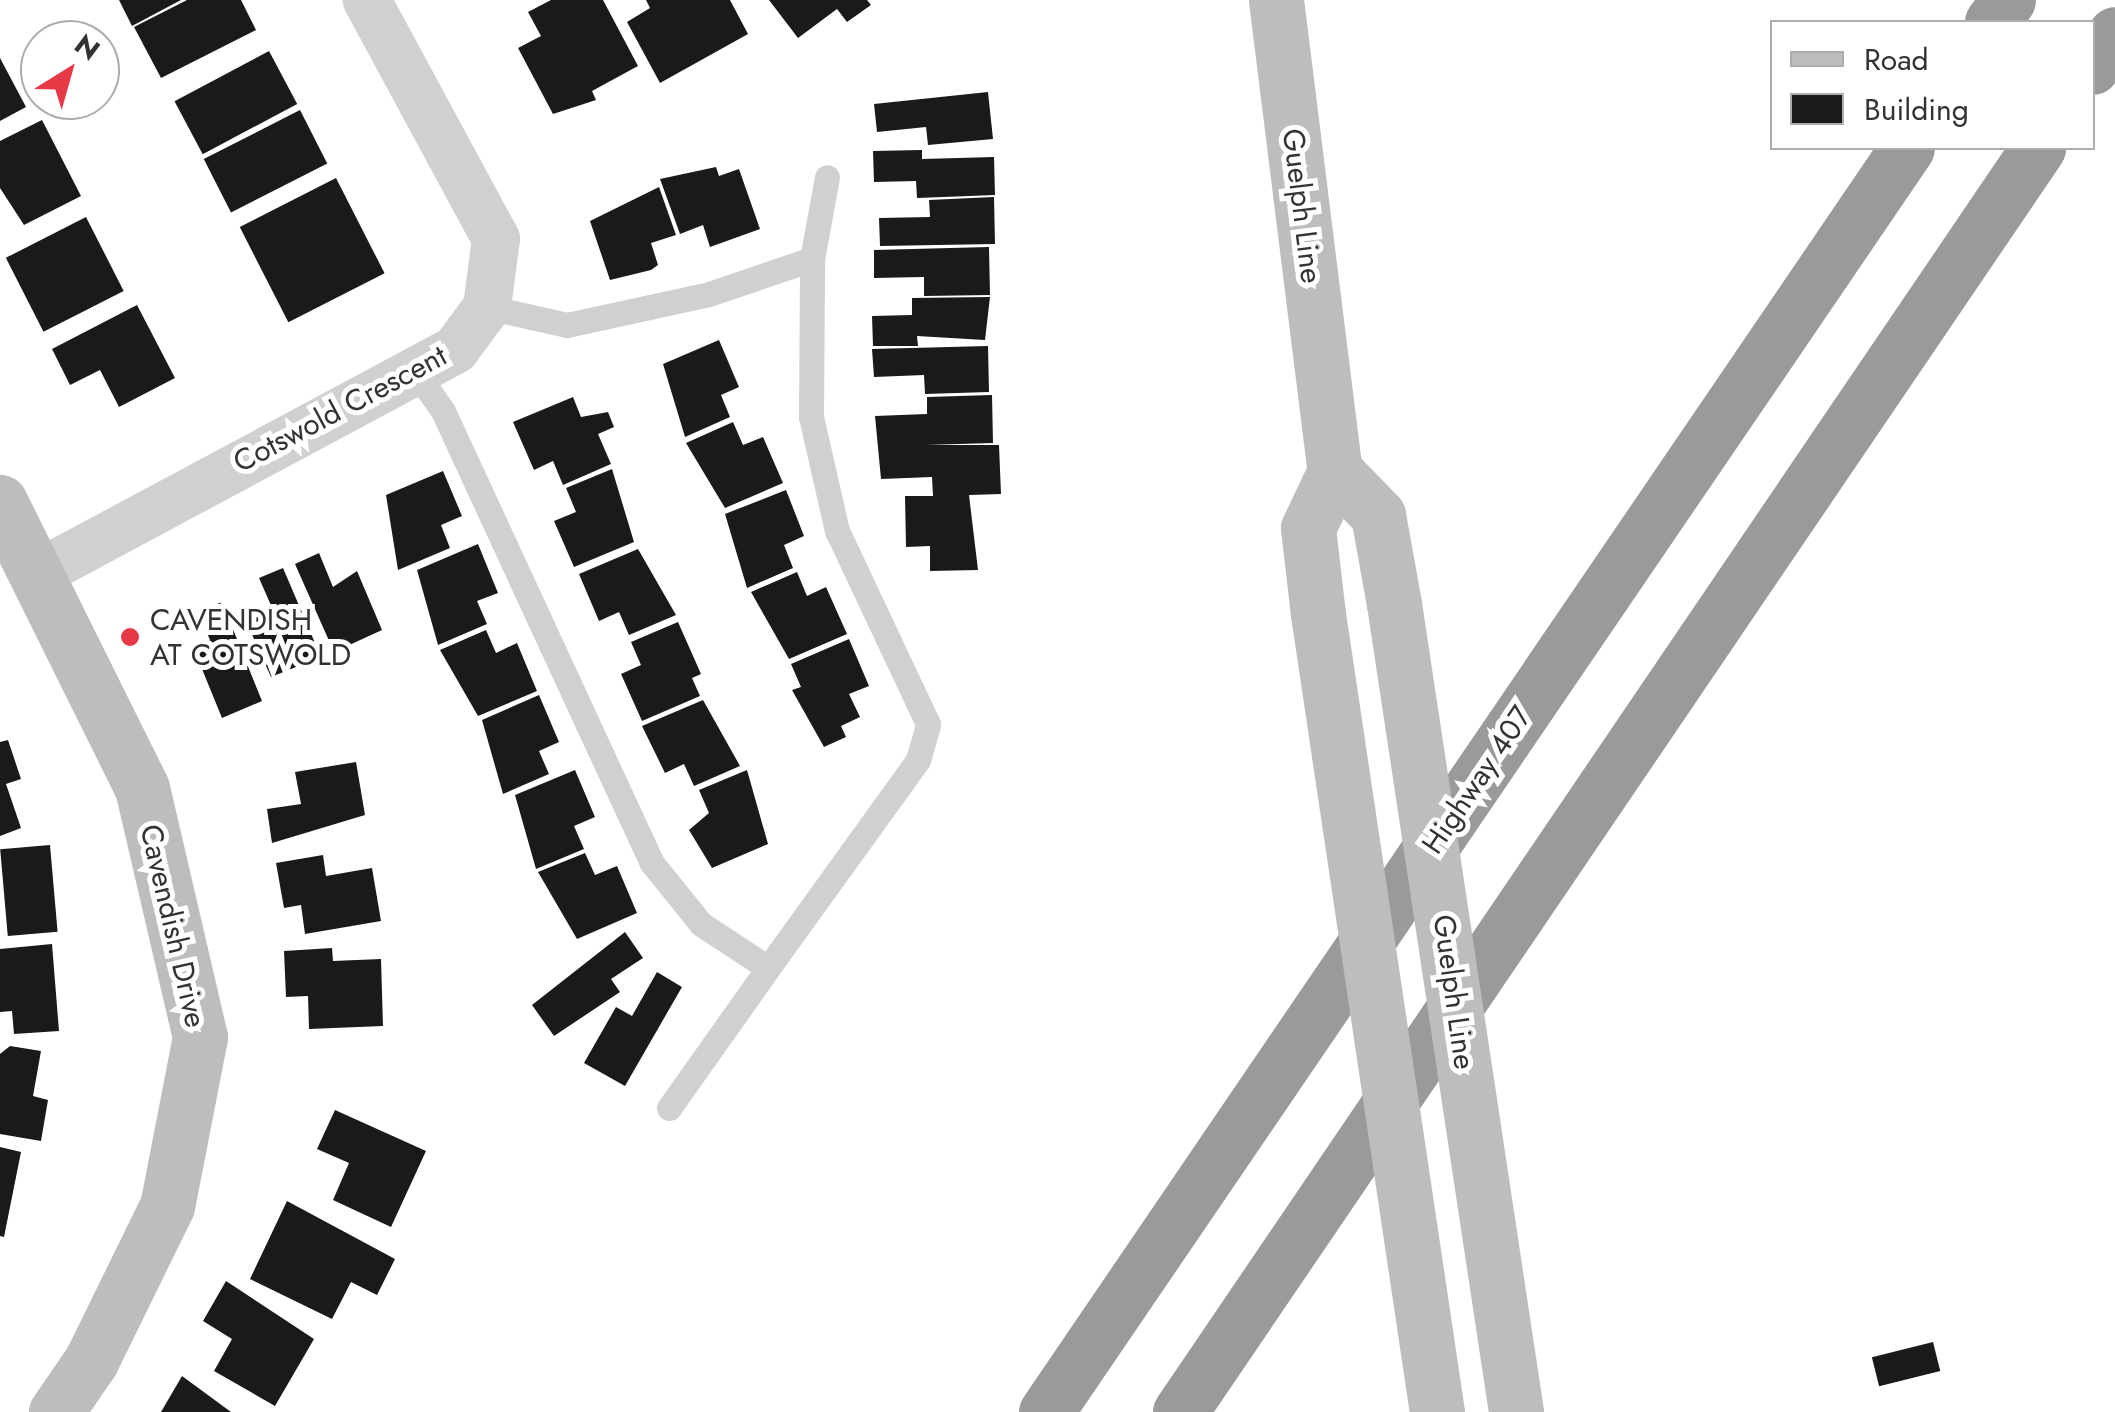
<!DOCTYPE html>
<html>
<head>
<meta charset="utf-8">
<style>
	body { margin:0 }
	#map { position:relative; width:2115px; height:1412px; overflow:hidden; background:#fff; font-family:Jost,sans-serif }
	div>[style] { position:absolute }
	.building>* { inset:0; background:#1a1a1a; transform-origin:0 0 }
	.lane>* { height:25px; margin:-12.5px; padding:0 12.5px; transform-origin:12.5px; border-radius:12.5px; background:#d0d0d0 }
	.street>* { height:48px; margin:-24px; padding:0 24px; transform-origin:24px; border-radius:24px; background:#d0d0d0 }
	.secondary>* { height:55px; margin:-27.5px; padding:0 27.5px; transform-origin:27.5px; border-radius:27.5px; background:#bdbdbd }
	.highway>* { height:55px; margin:-27.5px; padding:0 27.5px; transform-origin:27.5px; border-radius:27.5px; background:#9a9a9a }
	.secondary-bridge>* { height:55px; margin:-27.5px; padding:0 27.5px; transform-origin:27.5px; border-radius:27.5px; background:#bdbdbd }
	.dots>* { width:28px; height:28px; translate:-50% -50%; box-sizing:border-box; border:5px solid #fff; border-radius:50% }
	span { translate:-50% -50%; white-space:nowrap; text-align:center; line-height:1.15; -webkit-text-stroke:10px #fff; paint-order:stroke }
	.street-label { font-size:30px; color:#333 }
	.poi-label { font-size:30px; color:#333 }
	.left { translate:0 -50%; text-align:left }
	.legend { position:absolute; left:1770px; top:20px; width:325px; height:130px; box-sizing:border-box; background:#fff; border:2px solid #adadad; margin:0; padding:12px 18px; list-style:none; font-size:30px; color:#333 }
	.legend li { display:flex; align-items:center; gap:20px; height:50px }
	.legend b { width:50px; border:2px solid #adadad }
	.north { position:absolute; left:20px; top:20px; width:100px; height:100px; box-sizing:border-box; background:#fff; border:2px solid #adadad; border-radius:50%; rotate:37deg; font-size:28px; font-weight:700; line-height:40px; text-align:center; color:#333 }
	.north::after { content:''; display:block; margin:auto; width:35px; height:45px; background:#e63946; clip-path:polygon(50% 0,100% 100%,50% 72%,0 100%) }
</style>
</head>
<body>
<div id="map">
	<div class="building">
		<i style="clip-path:polygon(119px 0,181px 0,132px 26px)"></i>
		<i style="clip-path:polygon(187px 0,241px 0,256px 30px,161px 78px,134px 27px)"></i>
		<i style="clip-path:polygon(551px 0,603px 0,638px 66px,592px 91px,596px 100px,553px 114px,518px 48px,541px 36px,528px 12px)"></i>
		<i style="clip-path:polygon(646px 0,730px 0,748px 34px,660px 83px,627px 22px,650px 8px)"></i>
		<i style="clip-path:polygon(769px 0,867px 0,871px 5px,847px 22px,837px 9px,798px 38px)"></i>
		<i style="left:269px;top:51px;width:60px;height:107px;rotate:62deg"></i>
		<i style="clip-path:polygon(0 58px,26px 107px,0 121px)"></i>
		<i style="clip-path:polygon(988px 92px,993px 139px,928px 145px,926px 127px,877px 132px,874px 104px)"></i>
		<i style="left:300px;top:110px;width:60px;height:108px;rotate:63deg"></i>
		<i style="clip-path:polygon(42px 120px,81px 196px,24px 225px,0 188px,0 141px)"></i>
		<i style="clip-path:polygon(922px 150px,922px 159px,994px 157px,995px 195px,917px 198px,916px 181px,874px 182px,873px 151px)"></i>
		<i style="clip-path:polygon(716px 167px,719px 176px,739px 169px,760px 229px,710px 247px,703px 225px,680px 234px,660px 179px)"></i>
		<i style="left:336px;top:178px;width:107px;height:108px;rotate:63deg"></i>
		<i style="clip-path:polygon(659px 187px,676px 235px,651px 243px,658px 265px,651px 270px,610px 280px,590px 221px)"></i>
		<i style="clip-path:polygon(994px 197px,995px 244px,880px 246px,879px 218px,930px 217px,929px 200px)"></i>
		<i style="left:86px;top:217px;width:83px;height:90px;rotate:63deg"></i>
		<i style="clip-path:polygon(989px 247px,990px 295px,924px 296px,924px 277px,874px 278px,874px 250px)"></i>
		<i style="clip-path:polygon(990px 297px,985px 340px,917px 336px,918px 346px,873px 346px,872px 316px,912px 315px,912px 298px)"></i>
		<i style="clip-path:polygon(137px 305px,175px 378px,119px 407px,100px 370px,70px 385px,52px 349px)"></i>
		<i style="clip-path:polygon(719px 340px,739px 387px,721px 395px,730px 417px,685px 437px,663px 364px)"></i>
		<i style="clip-path:polygon(988px 346px,989px 392px,925px 394px,924px 375px,874px 377px,872px 349px)"></i>
		<i style="clip-path:polygon(992px 395px,993px 443px,926px 445px,999px 445px,1001px 494px,969px 495px,978px 570px,930px 571px,930px 546px,906px 547px,905px 496px,933px 496px,932px 477px,881px 479px,875px 416px,927px 414px,927px 397px)"></i>
		<i style="clip-path:polygon(573px 397px,581px 417px,608px 412px,614px 427px,598px 434px,611px 464px,563px 485px,553px 461px,534px 470px,513px 422px)"></i>
		<i style="clip-path:polygon(733px 422px,743px 445px,763px 437px,783px 483px,725px 508px,686px 443px)"></i>
		<i style="clip-path:polygon(612px 469px,634px 542px,574px 567px,554px 521px,576px 512px,566px 488px)"></i>
		<i style="clip-path:polygon(443px 471px,462px 516px,441px 525px,450px 548px,398px 570px,386px 495px)"></i>
		<i style="clip-path:polygon(786px 490px,804px 536px,784px 545px,793px 568px,747px 588px,725px 514px)"></i>
		<i style="clip-path:polygon(478px 544px,498px 593px,477px 601px,487px 624px,438px 645px,417px 570px)"></i>
		<i style="clip-path:polygon(638px 549px,676px 615px,629px 635px,619px 612px,599px 621px,579px 574px)"></i>
		<i style="clip-path:polygon(319px 553px,333px 587px,357px 571px,382px 630px,334px 652px,295px 564px)"></i>
		<i style="clip-path:polygon(283px 568px,321px 657px,271px 677px,246px 621px,273px 610px,259px 578px)"></i>
		<i style="clip-path:polygon(797px 572px,807px 596px,826px 587px,847px 634px,789px 659px,751px 592px)"></i>
		<i style="clip-path:polygon(222px 602px,262px 701px,222px 718px,193px 647px,210px 640px,198px 612px)"></i>
		<i style="clip-path:polygon(678px 622px,701px 674px,692px 678px,700px 696px,642px 721px,621px 674px,641px 665px,631px 642px)"></i>
		<i style="clip-path:polygon(486px 630px,496px 653px,517px 643px,537px 691px,478px 716px,440px 650px)"></i>
		<i style="clip-path:polygon(849px 639px,869px 686px,849px 694px,860px 717px,841px 726px,846px 737px,824px 747px,792px 690px,801px 687px,791px 664px)"></i>
		<i style="clip-path:polygon(539px 695px,559px 742px,539px 751px,549px 774px,503px 794px,482px 720px)"></i>
		<i style="clip-path:polygon(703px 700px,740px 766px,694px 786px,684px 764px,665px 773px,642px 726px)"></i>
		<i style="clip-path:polygon(8px 740px,21px 779px,6px 784px,21px 828px,0 836px,0 742px)"></i>
		<i style="clip-path:polygon(356px 762px,365px 815px,272px 843px,267px 809px,301px 804px,295px 772px)"></i>
		<i style="clip-path:polygon(575px 770px,595px 817px,574px 826px,584px 849px,536px 869px,515px 795px)"></i>
		<i style="clip-path:polygon(747px 770px,768px 844px,712px 868px,689px 830px,709px 813px,699px 790px)"></i>
		<i style="left:50px;top:845px;width:87px;height:50px;rotate:85deg"></i>
		<i style="clip-path:polygon(585px 853px,595px 875px,617px 866px,637px 913px,577px 939px,538px 872px)"></i>
		<i style="clip-path:polygon(323px 855px,326px 876px,372px 868px,381px 921px,305px 934px,301px 905px,284px 908px,276px 863px)"></i>
		<i style="clip-path:polygon(625px 932px,643px 958px,611px 979px,620px 992px,554px 1036px,532px 1005px)"></i>
		<i style="clip-path:polygon(52px 944px,59px 1031px,14px 1034px,12px 1011px,0 1012px,0 949px)"></i>
		<i style="clip-path:polygon(332px 948px,333px 961px,381px 959px,383px 1026px,309px 1029px,308px 996px,286px 997px,284px 951px)"></i>
		<i style="clip-path:polygon(657px 972px,682px 987px,625px 1086px,584px 1063px,616px 1007px,632px 1016px)"></i>
		<i style="clip-path:polygon(10px 1046px,41px 1051px,33px 1096px,48px 1100px,41px 1141px,0 1134px,0 1054px)"></i>
		<i style="clip-path:polygon(335px 1110px,426px 1151px,391px 1227px,333px 1200px,349px 1163px,317px 1149px)"></i>
		<i style="clip-path:polygon(0 1147px,21px 1152px,4px 1237px,0 1236px)"></i>
		<i style="clip-path:polygon(287px 1201px,395px 1259px,377px 1295px,351px 1282px,332px 1319px,250px 1279px)"></i>
		<i style="clip-path:polygon(226px 1281px,314px 1339px,275px 1406px,214px 1371px,232px 1339px,203px 1321px)"></i>
		<i style="left:1933px;top:1342px;width:30px;height:63px;rotate:76deg"></i>
		<i style="clip-path:polygon(182px 1376px,231px 1412px,161px 1412px)"></i>
	</div>
	<div class="lane">
		<i style="left:487px;top:307px;width:82px;rotate:12.7deg"></i>
		<i style="left:567px;top:325px;width:145px;rotate:-12.3deg"></i>
		<i style="left:709px;top:294px;width:109px;rotate:-18.8deg"></i>
		<i style="left:415px;top:371px;width:49px;rotate:55deg"></i>
		<i style="left:443px;top:411px;width:498px;rotate:65.2deg"></i>
		<i style="left:652px;top:863px;width:78px;rotate:51.2deg"></i>
		<i style="left:701px;top:924px;width:80px;rotate:33.3deg"></i>
		<i style="left:768px;top:968px;width:256px;rotate:-54.2deg"></i>
		<i style="left:918px;top:760px;width:37px;rotate:-74deg"></i>
		<i style="left:928px;top:724px;width:213px;rotate:-115.2deg"></i>
		<i style="left:837px;top:531px;width:117px;rotate:-102.8deg"></i>
		<i style="left:811px;top:417px;width:158px;rotate:-89.6deg"></i>
		<i style="left:812px;top:259px;width:83px;rotate:-79.6deg"></i>
		<i style="left:669px;top:1108px;width:171px;rotate:-54.7deg"></i>
	</div>
	<div class="street">
		<i style="left:39px;top:573px;width:473px;rotate:-28.2deg"></i>
		<i style="left:456px;top:349px;width:52px;rotate:-53.6deg"></i>
		<i style="left:487px;top:307px;width:69px;rotate:-82.5deg"></i>
		<i style="left:496px;top:239px;width:272px;rotate:-118.4deg"></i>
	</div>
	<div class="secondary">
		<i style="left:1276px;top:0;width:475px;rotate:82.9deg"></i>
		<i style="left:1335px;top:471px;width:63px;rotate:115.3deg"></i>
		<i style="left:1308px;top:528px;width:87px;rotate:83.4deg"></i>
		<i style="left:1335px;top:471px;width:62px;rotate:45.7deg"></i>
		<i style="left:1378px;top:515px;width:90px;rotate:79.8deg"></i>
		<i style="left:0;top:502px;width:319px;rotate:63.6deg"></i>
		<i style="left:142px;top:788px;width:256px;rotate:76.9deg"></i>
		<i style="left:200px;top:1037px;width:172px;rotate:101deg"></i>
		<i style="left:167px;top:1206px;width:173px;rotate:116.1deg"></i>
		<i style="left:91px;top:1361px;width:62px;rotate:124.5deg"></i>
	</div>
	<div class="highway">
		<i style="left:1992px;top:22px;width:27px;rotate:-54deg"></i>
		<i style="left:2092px;top:67px;width:40px;rotate:-55.1deg"></i>
		<i style="left:1046px;top:1412px;width:1529px;rotate:-55.74deg"></i>
		<i style="left:1180px;top:1412px;width:1528px;rotate:-55.83deg"></i>
	</div>
	<div class="secondary-bridge">
		<i style="left:1394px;top:604px;width:817px;rotate:81.41deg"></i>
		<i style="left:1318px;top:614px;width:807px;rotate:81.52deg"></i>
	</div>
	<div class="dots">
		<i style="left:130px;top:637px;background:#e63946"></i>
	</div>
	<div class="street-label">
		<span style="left:1302px;top:206px;rotate:83deg">Guelph Line</span>
		<span style="left:340px;top:409px;rotate:-28deg">Cotswold Crescent</span>
		<span style="left:1477px;top:780px;rotate:-56deg">Highway 407</span>
		<span style="left:173px;top:926px;rotate:77deg">Cavendish Drive</span>
		<span style="left:1454px;top:992px;rotate:82deg">Guelph Line</span>
	</div>
	<div class="poi-label">
		<span class="left" style="left:150px;top:637px">CAVENDISH<br>AT COTSWOLD</span>
	</div>
	<ul class="legend">
	<li><b style="height:12px;background:#bdbdbd"></b>Road</li>
	<li><b style="height:28px;background:#1a1a1a"></b>Building</li>
	</ul>
	<div class="north">N</div>
</div>
</body>
</html>
